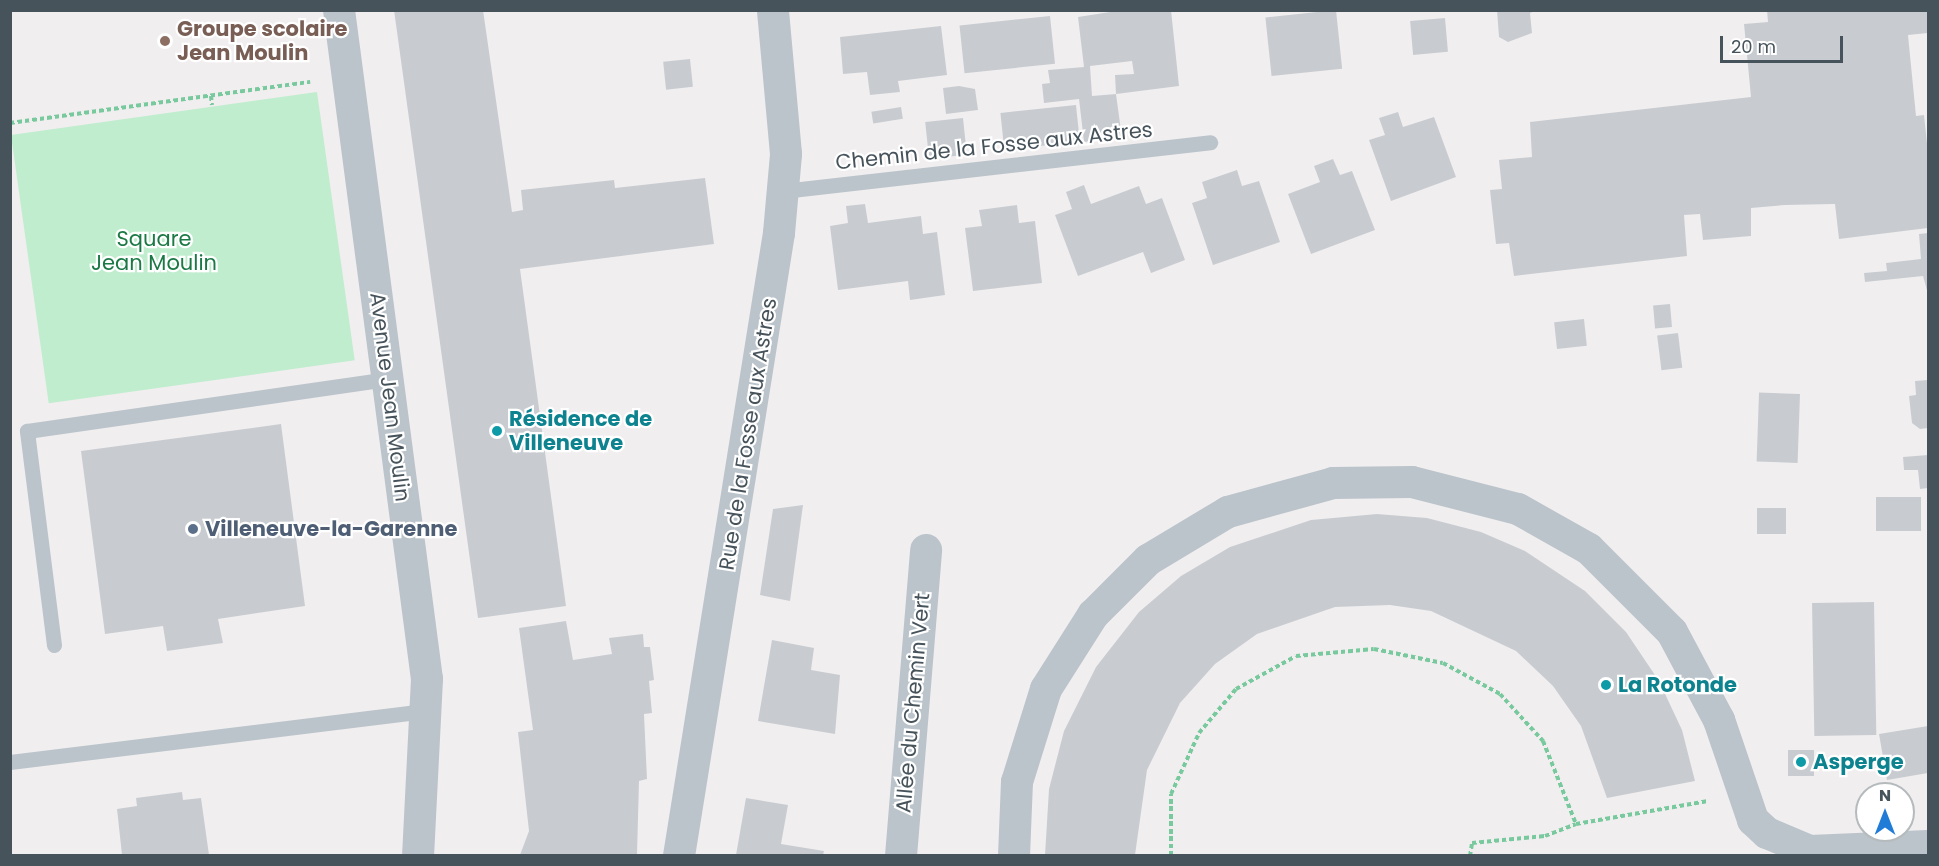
<!DOCTYPE html>
<html>
<head>
<meta charset="utf-8">
<style>
	body { margin:0 }
	#map { position:relative; width:1939px; height:866px; overflow:hidden; background:#f1eeef; font-family:Poppins,sans-serif }
	div>[style] { position:absolute }
	.green>* { inset:0; background:#bfedce; transform-origin:0 0 }
	.building>* { inset:0; background:#c8ccd1; transform-origin:0 0 }
	.path>* { height:4px; margin-top:-2px; transform-origin:0; background:repeating-linear-gradient(90deg,#78c99d 0 4.5px,transparent 0 7.5px) }
	.lane>* { height:15px; margin:-7.5px; padding:0 7.5px; transform-origin:7.5px; border-radius:7.5px; background:#bbc4cb }
	.street>* { height:32px; margin:-16px; padding:0 16px; transform-origin:16px; border-radius:16px; background:#bbc4cb }
	.dots>* { width:16px; height:16px; translate:-50% -50%; box-sizing:border-box; border:3px solid #fff; border-radius:50% }
	span { translate:-50% -50%; white-space:nowrap; text-align:center; line-height:1.15; -webkit-text-stroke:4.5px #fff; paint-order:stroke }
	.education-label { font-size:21px; color:#785e54; font-weight:700 }
	.left { translate:0 -50%; text-align:left }
	.street-label { font-size:21px; color:#47535b }
	.park-label { font-size:21px; color:#1b7945 }
	.culture-label { font-size:21px; color:#0d838f; font-weight:700 }
	.service-label { font-size:21px; color:#4e5e75; font-weight:700 }
	.frame { position:absolute; inset:0; border:12px solid #47535b; pointer-events:none }
	.north { position:absolute; left:1855px; top:782px; width:60px; height:60px; box-sizing:border-box; background:#fff; border:2px solid #b5babd; border-radius:50%; rotate:0deg; font-size:16px; font-weight:700; line-height:24px; text-align:center; color:#47535b }
	.north::after { content:''; display:block; margin:auto; width:21px; height:27px; background:#217cd8; clip-path:polygon(50% 0,100% 100%,50% 72%,0 100%) }
	.scale { position:absolute; left:1720px; top:36px; width:123px; height:27px; box-sizing:border-box; border:3px solid #47535b; border-top:0; padding-left:8px; font-size:18px; line-height:21px; white-space:nowrap; color:#47535b; -webkit-text-stroke:4px #fff; paint-order:stroke }
</style>
</head>
<body>
<div id="map">
	<div class="green">
		<i style="left:317px;top:92px;width:271px;height:309px;rotate:82deg"></i>
	</div>
	<div class="building">
		<i style="clip-path:polygon(394px 10px,483px 10px,512px 212px,523px 210px,521px 190px,614px 180px,615px 188px,705px 178px,714px 244px,520px 269px,566px 606px,478px 618px)"></i>
		<i style="clip-path:polygon(1123px 10px,1171px 10px,1179px 86px,1116px 94px,1115px 75px,1134px 74px,1132px 61px,1090px 66px,1092px 96px,1116px 94px,1122px 138px,1084px 142px,1079px 99px,1044px 103px,1042px 84px,1050px 83px,1048px 70px,1084px 67px,1078px 17px)"></i>
		<i style="left:1336px;top:10px;width:59px;height:71px;rotate:84deg"></i>
		<i style="clip-path:polygon(1497px 10px,1536px 10px,1530px 13px,1532px 33px,1508px 42px,1499px 37px)"></i>
		<i style="clip-path:polygon(1767px 10px,1928px 10px,1928px 33px,1908px 35px,1916px 116px,1924px 115px,1928px 153px,1928px 228px,1839px 239px,1835px 204px,1785px 205px,1751px 208px,1751px 236px,1703px 240px,1700px 214px,1684px 215px,1687px 256px,1514px 276px,1509px 243px,1496px 244px,1490px 190px,1502px 189px,1499px 160px,1532px 157px,1530px 122px,1751px 97px,1744px 24px,1768px 22px)"></i>
		<i style="left:1050px;top:16px;width:48px;height:91px;rotate:84deg"></i>
		<i style="left:1445px;top:18px;width:34px;height:35px;rotate:85deg"></i>
		<i style="clip-path:polygon(941px 26px,947px 75px,898px 81px,900px 92px,870px 95px,867px 72px,843px 74px,840px 37px)"></i>
		<i style="left:690px;top:59px;width:28px;height:27px;rotate:84deg"></i>
		<i style="clip-path:polygon(959px 86px,975px 89px,978px 110px,946px 114px,943px 88px)"></i>
		<i style="left:1076px;top:105px;width:37px;height:76px;rotate:84deg"></i>
		<i style="left:901px;top:107px;width:12px;height:30px;rotate:81deg"></i>
		<i style="clip-path:polygon(1398px 112px,1403px 127px,1434px 117px,1456px 177px,1391px 201px,1369px 140px,1385px 135px,1379px 118px)"></i>
		<i style="left:963px;top:118px;width:37px;height:38px;rotate:84deg"></i>
		<i style="clip-path:polygon(1333px 159px,1340px 175px,1352px 171px,1375px 230px,1311px 254px,1288px 194px,1320px 182px,1314px 166px)"></i>
		<i style="clip-path:polygon(1237px 170px,1242px 186px,1259px 181px,1280px 242px,1213px 265px,1192px 203px,1207px 198px,1202px 182px)"></i>
		<i style="clip-path:polygon(1084px 185px,1091px 204px,1139px 186px,1146px 204px,1162px 198px,1185px 260px,1151px 273px,1143px 252px,1078px 276px,1055px 215px,1072px 209px,1066px 192px)"></i>
		<i style="clip-path:polygon(865px 204px,868px 223px,921px 216px,923px 234px,937px 232px,945px 295px,910px 300px,908px 281px,838px 290px,830px 226px,848px 223px,846px 206px)"></i>
		<i style="clip-path:polygon(1017px 205px,1019px 223px,1035px 221px,1042px 283px,973px 291px,965px 228px,982px 226px,979px 210px)"></i>
		<i style="clip-path:polygon(1928px 233px,1928px 294px,1923px 276px,1865px 282px,1864px 273px,1887px 271px,1886px 263px,1921px 259px,1919px 234px)"></i>
		<i style="left:1670px;top:304px;width:23px;height:17px;rotate:85deg"></i>
		<i style="left:1584px;top:319px;width:27px;height:30px;rotate:84deg"></i>
		<i style="left:1678px;top:333px;width:35px;height:21px;rotate:83deg"></i>
		<i style="clip-path:polygon(1928px 380px,1928px 428px,1920px 429px,1912px 423px,1909px 396px,1916px 395px,1915px 381px)"></i>
		<i style="left:1800px;top:394px;width:69px;height:41px;rotate:92deg"></i>
		<i style="clip-path:polygon(281px 424px,305px 606px,218px 619px,223px 643px,167px 651px,163px 626px,105px 634px,81px 451px)"></i>
		<i style="clip-path:polygon(1928px 455px,1928px 488px,1920px 489px,1918px 470px,1904px 470px,1903px 457px)"></i>
		<i style="left:1921px;top:497px;width:34px;height:45px;rotate:90deg"></i>
		<i style="clip-path:polygon(803px 505px,790px 601px,760px 595px,773px 509px)"></i>
		<i style="left:1786px;top:508px;width:26px;height:29px;rotate:90deg"></i>
		<i style="clip-path:polygon(1377px 514px,1427px 518px,1481px 532px,1525px 551px,1585px 591px,1626px 632px,1659px 681px,1682px 730px,1695px 781px,1607px 798px,1581px 726px,1553px 686px,1516px 651px,1431px 611px,1390px 605px,1335px 607px,1257px 634px,1215px 664px,1180px 703px,1147px 770px,1135px 855px,1045px 855px,1049px 789px,1064px 731px,1096px 667px,1139px 612px,1181px 576px,1230px 547px,1311px 520px)"></i>
		<i style="left:1874px;top:602px;width:133px;height:62px;rotate:89deg"></i>
		<i style="clip-path:polygon(566px 621px,573px 660px,612px 654px,609px 638px,643px 634px,644px 647px,650px 647px,654px 680px,649px 681px,652px 713px,644px 714px,647px 779px,639px 781px,637px 855px,520px 855px,529px 831px,518px 732px,533px 730px,519px 628px)"></i>
		<i style="clip-path:polygon(772px 640px,814px 648px,811px 670px,840px 675px,835px 734px,758px 721px)"></i>
		<i style="clip-path:polygon(1928px 726px,1928px 773px,1887px 780px,1879px 734px)"></i>
		<i style="left:1788px;top:750px;width:26px;height:26px"></i>
		<i style="clip-path:polygon(182px 792px,183px 800px,201px 798px,209px 855px,122px 855px,117px 809px,137px 806px,136px 798px)"></i>
		<i style="clip-path:polygon(746px 798px,788px 805px,781px 844px,824px 851px,823px 855px,736px 855px)"></i>
	</div>
	<div class="path">
		<i style="left:211px;top:96px;width:9px;rotate:84deg"></i>
		<i style="left:10px;top:123px;width:303px;rotate:-7.8deg"></i>
		<i style="left:1171px;top:856px;width:62px;rotate:-90deg"></i>
		<i style="left:1171px;top:794px;width:67px;rotate:-65.3deg"></i>
		<i style="left:1199px;top:733px;width:57px;rotate:-49.9deg"></i>
		<i style="left:1236px;top:689px;width:68px;rotate:-28.8deg"></i>
		<i style="left:1296px;top:656px;width:78px;rotate:-5.1deg"></i>
		<i style="left:1374px;top:649px;width:70px;rotate:11.5deg"></i>
		<i style="left:1443px;top:663px;width:65px;rotate:28.5deg"></i>
		<i style="left:1500px;top:694px;width:64px;rotate:47.5deg"></i>
		<i style="left:1543px;top:741px;width:89px;rotate:68.3deg"></i>
		<i style="left:1576px;top:824px;width:134px;rotate:-9.9deg"></i>
		<i style="left:1470px;top:856px;width:13px;rotate:-81deg"></i>
		<i style="left:1472px;top:843px;width:73px;rotate:-5.5deg"></i>
		<i style="left:1545px;top:836px;width:33px;rotate:-21deg"></i>
	</div>
	<div class="lane">
		<i style="left:783px;top:191px;width:430px;rotate:-6.5deg"></i>
		<i style="left:54px;top:645px;width:216px;rotate:-97.2deg"></i>
		<i style="left:27px;top:431px;width:365px;rotate:-8.2deg"></i>
		<i style="left:10px;top:762px;width:420px;rotate:-7deg"></i>
	</div>
	<div class="street">
		<i style="left:339px;top:10px;width:675px;rotate:82.51deg"></i>
		<i style="left:427px;top:679px;width:177px;rotate:92.9deg"></i>
		<i style="left:679px;top:856px;width:631px;rotate:-80.88deg"></i>
		<i style="left:779px;top:233px;width:79px;rotate:-84.9deg"></i>
		<i style="left:786px;top:154px;width:145px;rotate:-95.2deg"></i>
		<i style="left:901px;top:856px;width:307px;rotate:-85.3deg"></i>
		<i style="left:1014px;top:856px;width:74px;rotate:-87.7deg"></i>
		<i style="left:1017px;top:782px;width:97px;rotate:-72.7deg"></i>
		<i style="left:1046px;top:689px;width:88px;rotate:-57.6deg"></i>
		<i style="left:1093px;top:615px;width:78px;rotate:-45deg"></i>
		<i style="left:1148px;top:560px;width:93px;rotate:-31deg"></i>
		<i style="left:1228px;top:512px;width:109px;rotate:-15.4deg"></i>
		<i style="left:1333px;top:483px;width:79px;rotate:-0.7deg"></i>
		<i style="left:1412px;top:482px;width:109px;rotate:14.3deg"></i>
		<i style="left:1518px;top:509px;width:81px;rotate:29.4deg"></i>
		<i style="left:1589px;top:549px;width:117px;rotate:45deg"></i>
		<i style="left:1672px;top:632px;width:100px;rotate:61.9deg"></i>
		<i style="left:1719px;top:720px;width:106px;rotate:71.2deg"></i>
		<i style="left:1753px;top:820px;width:19px;rotate:43deg"></i>
		<i style="left:1767px;top:833px;width:47px;rotate:22.7deg"></i>
		<i style="left:1810px;top:851px;width:118px;rotate:-2.4deg"></i>
	</div>
	<div class="dots">
		<i style="left:165px;top:41px;background:#8d6e63"></i>
		<i style="left:497px;top:431px;background:#0f9aa8"></i>
		<i style="left:193px;top:529px;background:#5c6f8a"></i>
		<i style="left:1606px;top:685px;background:#0f9aa8"></i>
		<i style="left:1801px;top:762px;background:#0f9aa8"></i>
	</div>
	<div class="education-label">
		<span class="left" style="left:177px;top:41px">Groupe scolaire<br>Jean Moulin</span>
	</div>
	<div class="street-label">
		<span style="left:994px;top:146px;rotate:-6deg">Chemin de la Fosse aux Astres</span>
		<span style="left:390px;top:397px;rotate:83deg">Avenue Jean Moulin</span>
		<span style="left:748px;top:434px;rotate:-81deg">Rue de la Fosse aux Astres</span>
		<span style="left:913px;top:703px;rotate:-85deg">Allée du Chemin Vert</span>
	</div>
	<div class="park-label">
		<span style="left:154px;top:251px">Square<br>Jean Moulin</span>
	</div>
	<div class="culture-label">
		<span class="left" style="left:509px;top:431px">Résidence de<br>Villeneuve</span>
		<span class="left" style="left:1618px;top:685px">La Rotonde</span>
		<span class="left" style="left:1813px;top:762px">Asperge</span>
	</div>
	<div class="service-label">
		<span class="left" style="left:205px;top:529px">Villeneuve-la-Garenne</span>
	</div>
	<div class="frame"></div>
	<div class="north">N</div>
	<div class="scale">20 m</div>
</div>
</body>
</html>
